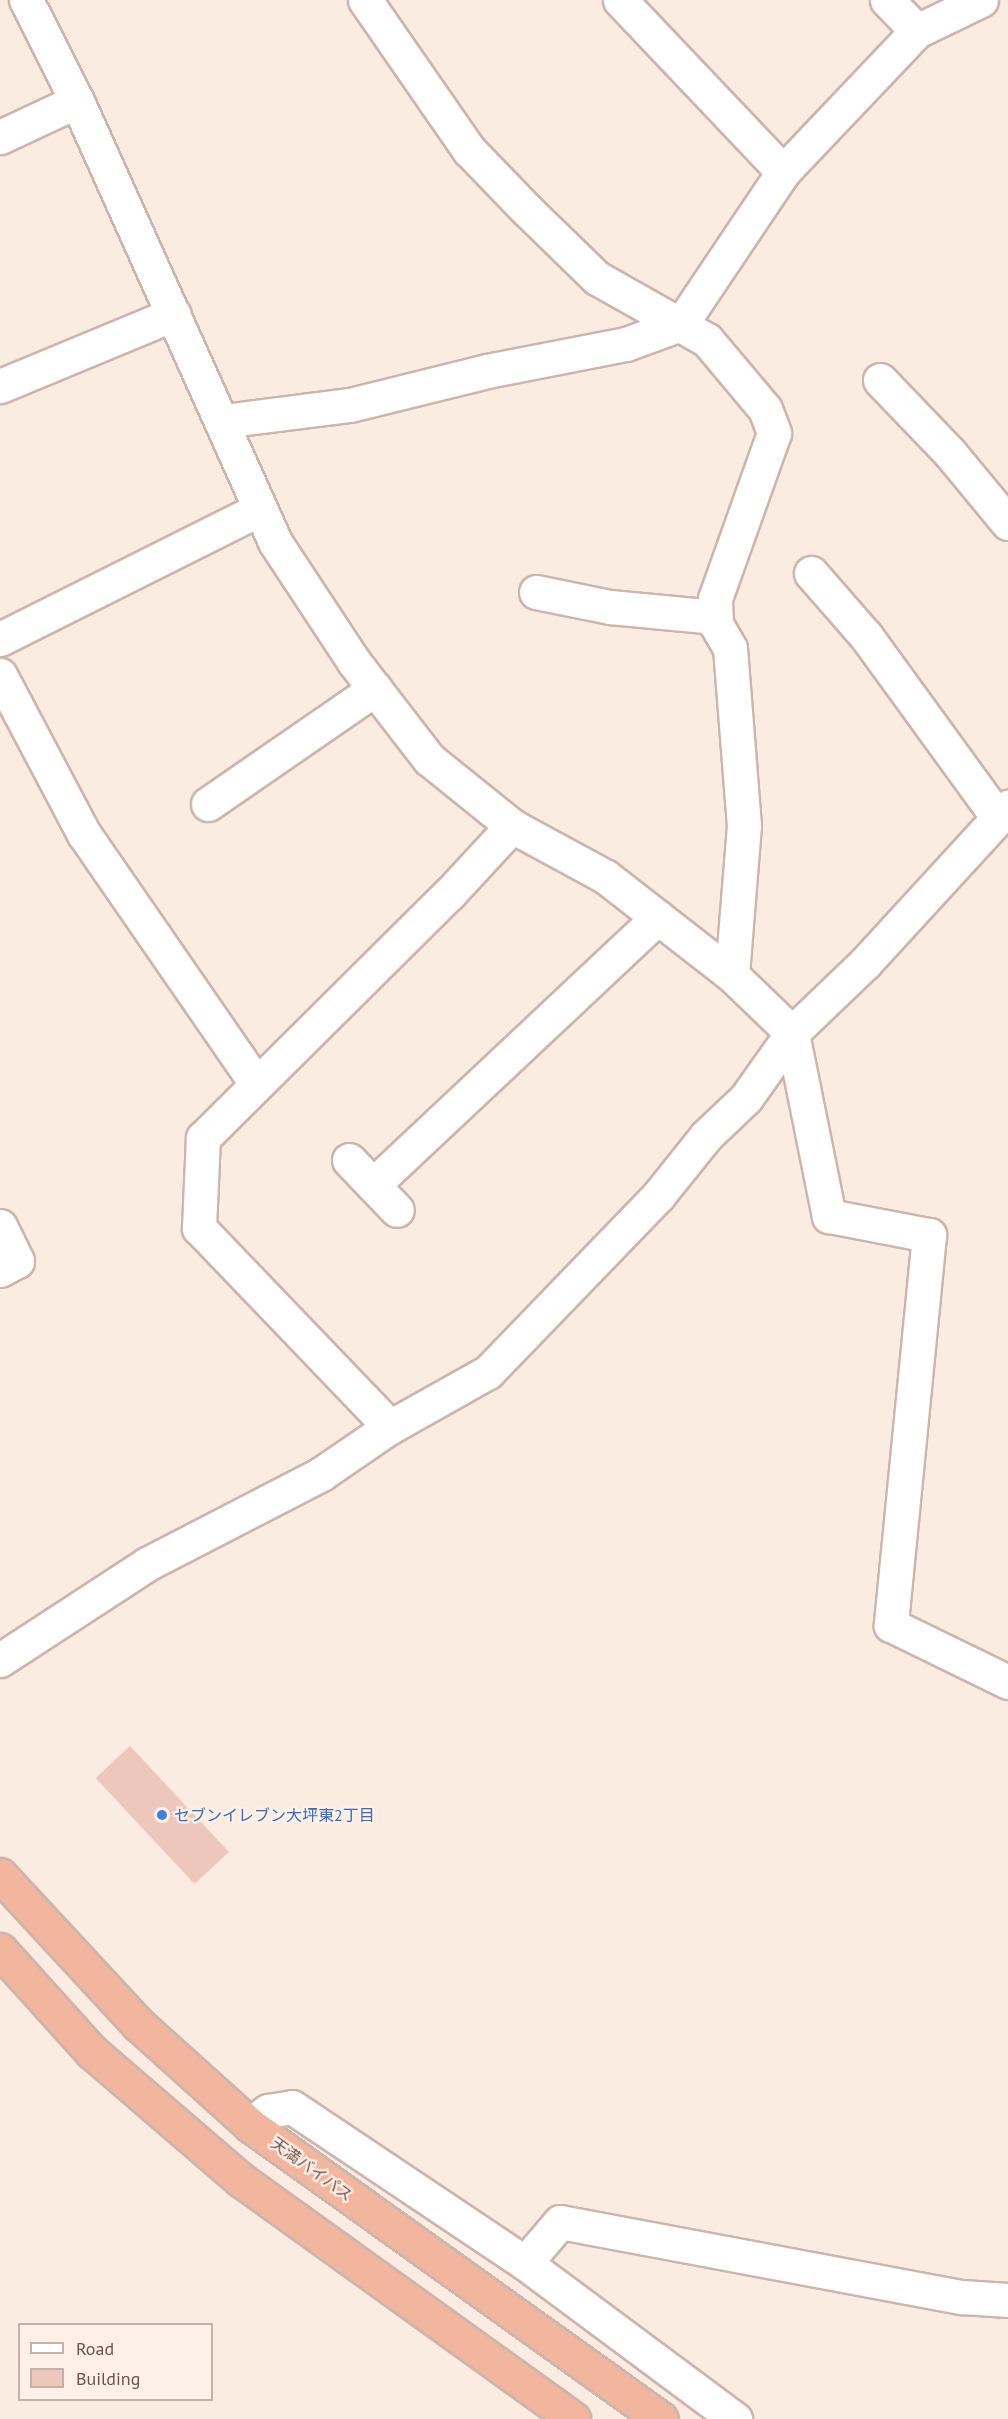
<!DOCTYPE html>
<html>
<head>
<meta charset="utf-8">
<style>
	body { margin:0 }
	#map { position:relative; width:1008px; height:2419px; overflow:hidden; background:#faece1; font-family:"PT Sans","Noto Sans JP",sans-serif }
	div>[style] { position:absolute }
	.building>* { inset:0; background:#edc7bb; transform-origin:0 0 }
	.roads { filter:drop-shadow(2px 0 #ccb5ac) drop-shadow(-2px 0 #ccb5ac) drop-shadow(0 2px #ccb5ac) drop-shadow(0 -2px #ccb5ac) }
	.minor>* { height:33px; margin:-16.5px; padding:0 16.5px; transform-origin:16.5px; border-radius:16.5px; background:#fff }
	.tertiary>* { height:33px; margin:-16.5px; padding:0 16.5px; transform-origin:16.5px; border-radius:16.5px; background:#fff }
	.trunk>* { height:33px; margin:-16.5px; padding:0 16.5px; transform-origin:16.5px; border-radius:16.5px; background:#f2b59d }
	.dots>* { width:16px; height:16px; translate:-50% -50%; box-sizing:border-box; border:3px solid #fdf1e7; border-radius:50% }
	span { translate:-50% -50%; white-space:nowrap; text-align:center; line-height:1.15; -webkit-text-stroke:4.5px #fdf1e7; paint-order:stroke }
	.shop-label { font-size:16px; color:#366cbe }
	.left { translate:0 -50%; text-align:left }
	.street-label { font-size:16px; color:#6f514a }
	.legend { position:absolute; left:18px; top:2323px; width:195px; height:78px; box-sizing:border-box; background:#fdf1e7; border:2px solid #c4b1a8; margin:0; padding:8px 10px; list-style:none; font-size:18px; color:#6f514a }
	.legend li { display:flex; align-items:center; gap:12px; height:30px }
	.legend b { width:30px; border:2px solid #c4b1a8 }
</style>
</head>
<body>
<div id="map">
	<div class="building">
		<i style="left:130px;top:1746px;width:145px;height:47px;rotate:47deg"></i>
	</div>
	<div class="roads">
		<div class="minor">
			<i style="left:26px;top:0;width:113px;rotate:63.2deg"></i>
			<i style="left:77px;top:101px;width:483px;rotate:65.8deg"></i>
			<i style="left:275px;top:542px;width:144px;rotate:56.6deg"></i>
			<i style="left:354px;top:662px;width:123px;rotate:52.3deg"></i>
			<i style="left:429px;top:759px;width:107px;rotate:38.9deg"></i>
			<i style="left:512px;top:826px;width:107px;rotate:28.5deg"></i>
			<i style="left:606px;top:877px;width:160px;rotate:37.9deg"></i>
			<i style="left:732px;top:975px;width:83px;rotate:44deg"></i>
			<i style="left:792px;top:1033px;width:187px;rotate:78.6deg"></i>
			<i style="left:829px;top:1216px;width:102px;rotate:10.8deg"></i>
			<i style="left:929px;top:1235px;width:392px;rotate:95.6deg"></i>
			<i style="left:891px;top:1625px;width:130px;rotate:26deg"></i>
			<i style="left:365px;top:0;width:183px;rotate:55.3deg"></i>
			<i style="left:469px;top:150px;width:83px;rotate:46deg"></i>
			<i style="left:527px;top:210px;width:98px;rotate:44.2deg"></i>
			<i style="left:597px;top:278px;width:126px;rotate:29.4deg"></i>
			<i style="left:707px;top:340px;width:90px;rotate:50deg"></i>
			<i style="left:765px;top:409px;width:26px;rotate:69deg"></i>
			<i style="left:774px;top:433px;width:176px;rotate:109.6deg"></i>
			<i style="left:715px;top:599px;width:25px;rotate:88deg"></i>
			<i style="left:716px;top:624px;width:28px;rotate:60deg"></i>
			<i style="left:730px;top:648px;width:178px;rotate:85.5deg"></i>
			<i style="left:744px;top:825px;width:150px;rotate:94.6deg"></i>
			<i style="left:620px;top:0;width:237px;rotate:46.5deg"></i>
			<i style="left:887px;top:0;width:43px;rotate:45.9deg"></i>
			<i style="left:0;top:137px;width:85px;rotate:-25.1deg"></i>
			<i style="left:880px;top:380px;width:101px;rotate:46.2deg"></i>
			<i style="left:950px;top:453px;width:91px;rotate:50.4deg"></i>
			<i style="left:0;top:386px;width:188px;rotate:-22.5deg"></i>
			<i style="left:223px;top:421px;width:128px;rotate:-7.2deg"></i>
			<i style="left:350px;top:405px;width:141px;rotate:-13.9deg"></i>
			<i style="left:487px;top:371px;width:142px;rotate:-11deg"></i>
			<i style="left:626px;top:344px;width:59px;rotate:-20deg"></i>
			<i style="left:681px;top:324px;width:183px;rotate:-56.1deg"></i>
			<i style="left:783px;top:172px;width:195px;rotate:-46.5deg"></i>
			<i style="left:917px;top:31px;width:71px;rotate:-25.8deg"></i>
			<i style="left:811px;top:573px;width:84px;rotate:48.9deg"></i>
			<i style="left:866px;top:636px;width:225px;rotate:54deg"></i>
			<i style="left:536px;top:592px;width:76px;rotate:11.5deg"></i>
			<i style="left:610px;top:607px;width:106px;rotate:5.4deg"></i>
			<i style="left:0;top:639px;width:291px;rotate:-26.6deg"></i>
			<i style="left:0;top:675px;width:180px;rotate:62.2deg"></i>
			<i style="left:84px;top:834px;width:303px;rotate:55.4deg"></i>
			<i style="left:208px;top:804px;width:203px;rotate:-34.6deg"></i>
			<i style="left:349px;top:1160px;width:69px;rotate:46.2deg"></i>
			<i style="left:373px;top:1185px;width:391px;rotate:-43.2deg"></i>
			<i style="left:0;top:1226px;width:39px;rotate:64deg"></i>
			<i style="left:17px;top:1261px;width:19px;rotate:152deg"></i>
			<i style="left:390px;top:1427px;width:276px;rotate:-133.8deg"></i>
			<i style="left:199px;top:1228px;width:90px;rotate:-87.5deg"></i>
			<i style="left:203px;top:1138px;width:346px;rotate:-44.8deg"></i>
			<i style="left:449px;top:894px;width:93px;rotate:-47.2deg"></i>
			<i style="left:147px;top:1564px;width:196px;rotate:-27.3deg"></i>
			<i style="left:321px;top:1474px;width:83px;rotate:-34.3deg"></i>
			<i style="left:390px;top:1427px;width:112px;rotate:-29.3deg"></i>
			<i style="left:488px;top:1372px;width:245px;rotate:-46deg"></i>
			<i style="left:658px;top:1196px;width:77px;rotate:-51.3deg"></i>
			<i style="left:706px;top:1136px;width:55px;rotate:-43.5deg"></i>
			<i style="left:746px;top:1098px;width:80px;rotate:-54.7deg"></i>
			<i style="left:250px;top:2125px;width:23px;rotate:-38deg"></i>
			<i style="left:268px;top:2111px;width:24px;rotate:-9deg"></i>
			<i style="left:292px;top:2107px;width:280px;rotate:33.8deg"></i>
			<i style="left:525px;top:2263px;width:262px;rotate:36.6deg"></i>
			<i style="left:525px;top:2263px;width:54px;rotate:-49.5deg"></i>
			<i style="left:560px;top:2222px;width:409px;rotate:10.6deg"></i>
			<i style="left:962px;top:2297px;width:46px;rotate:3.7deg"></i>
		</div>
		<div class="tertiary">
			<i style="left:792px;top:1033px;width:101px;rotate:-43.8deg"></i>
			<i style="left:865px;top:963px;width:212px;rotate:-47.5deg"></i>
			<i style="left:0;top:1660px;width:176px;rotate:-33.1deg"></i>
		</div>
		<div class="trunk">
			<i style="left:0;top:1875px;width:203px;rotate:47.2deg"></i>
			<i style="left:138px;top:2024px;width:151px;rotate:42deg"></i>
			<i style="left:250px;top:2125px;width:505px;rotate:35.58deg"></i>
			<i style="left:0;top:1950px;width:137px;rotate:48deg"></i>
			<i style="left:92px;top:2052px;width:196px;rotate:40.7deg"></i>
			<i style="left:241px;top:2180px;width:409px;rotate:35.7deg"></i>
		</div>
	</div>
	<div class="dots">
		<i style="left:162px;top:1815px;background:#3f7fe0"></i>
	</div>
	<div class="shop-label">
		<span class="left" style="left:174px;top:1815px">セブンイレブン大坪東2丁目</span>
	</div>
	<div class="street-label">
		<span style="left:312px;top:2169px;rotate:36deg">天満バイパス</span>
	</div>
	<ul class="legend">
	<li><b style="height:8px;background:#fff"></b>Road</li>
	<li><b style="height:16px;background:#edc7bb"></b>Building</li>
	</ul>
</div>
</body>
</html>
